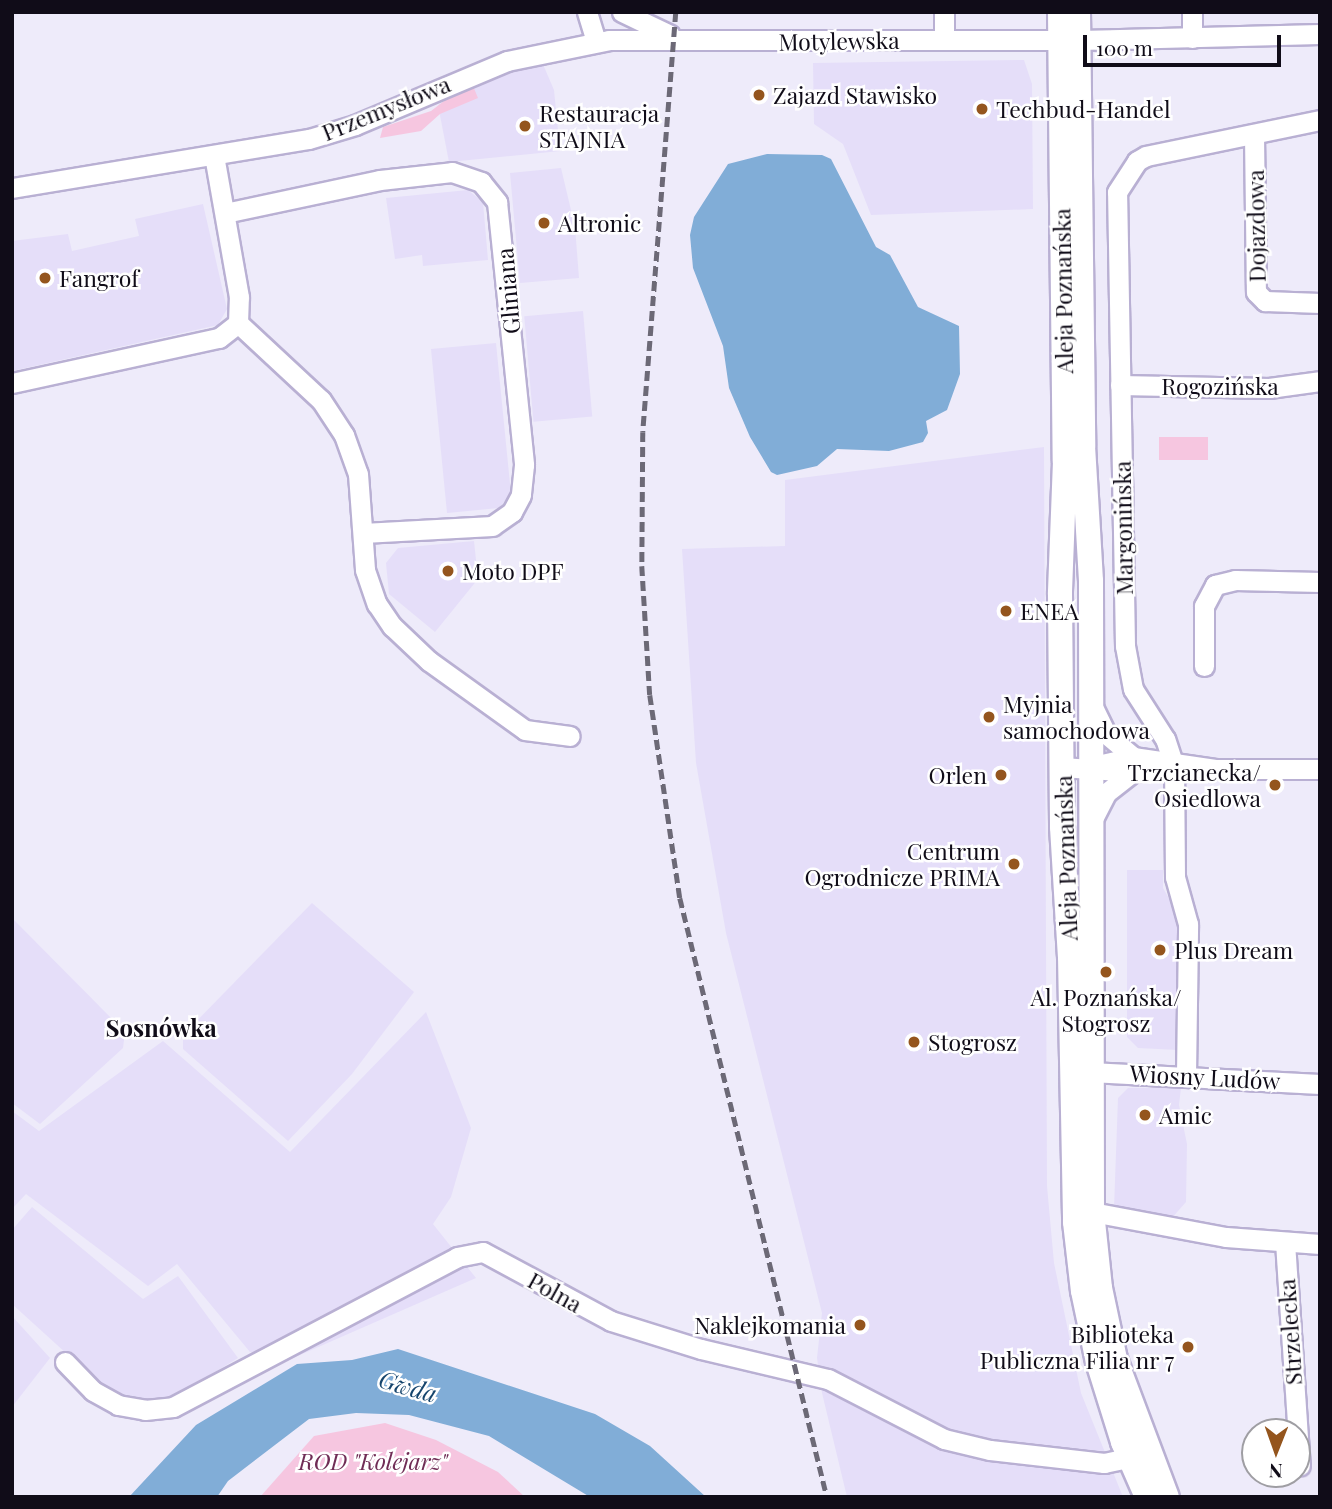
<!DOCTYPE html>
<html>
<head>
<meta charset="utf-8">
<style>
	body { margin:0 }
	#map { position:relative; width:1332px; height:1509px; overflow:hidden; background:#eeebfa; font-family:"Playfair Display",serif }
	div>[style] { position:absolute }
	.built>* { inset:0; background:#e5def9; transform-origin:0 0 }
	.green>* { inset:0; background:#f6c6e0; transform-origin:0 0 }
	.water>* { inset:0; background:#81add7 }
	.roads { filter:drop-shadow(2px 0 #b9b0d3) drop-shadow(-2px 0 #b9b0d3) drop-shadow(0 2px #b9b0d3) drop-shadow(0 -2px #b9b0d3) }
	.minor>* { height:19px; margin:-9.5px; padding:0 9.5px; transform-origin:9.5px; border-radius:9.5px; background:#fff }
	.major>* { height:24px; margin:-12px; padding:0 12px; transform-origin:12px; border-radius:12px; background:#fff }
	.rail>* { height:4.5px; margin-top:-2.25px; transform-origin:0; background:repeating-linear-gradient(90deg,#6c6976 0 10px,transparent 0 15px) }
	.dots>* { width:19px; height:19px; translate:-50% -50%; box-sizing:border-box; border:4px solid #fff; border-radius:50% }
	span { translate:-50% -50%; white-space:nowrap; text-align:center; line-height:1.15; -webkit-text-stroke:5px #fff; paint-order:stroke }
	.street-label { font-size:23px; color:#100c18 }
	.poi-label { font-size:23px; color:#100c18 }
	.left { translate:0 -50%; text-align:left }
	.right { translate:-100% -50%; text-align:right }
	.park-label { font-size:23px; color:#702d56; font-style:italic }
	.neighbourhood-label { font-size:24px; color:#100c18; font-weight:700 }
	.water-label { font-size:24px; color:#16456d; font-style:italic }
	.frame { position:absolute; inset:0; border:14px solid #100c18; pointer-events:none }
	.north { position:absolute; left:1241px; top:1418px; width:70px; height:70px; box-sizing:border-box; background:#fff; border:2px solid #9f9ea3; border-radius:50%; rotate:181deg; font-size:19px; font-weight:700; line-height:28px; text-align:center; color:#100c18 }
	.north::after { content:''; display:block; margin:auto; width:24px; height:32px; background:#94551d; clip-path:polygon(50% 0,100% 100%,50% 72%,0 100%) }
	.scale { position:absolute; left:1083px; top:35px; width:198px; height:32px; box-sizing:border-box; border:4px solid #100c18; border-top:0; padding-left:9px; font-size:21px; line-height:24px; white-space:nowrap; color:#100c18; -webkit-text-stroke:5px #fff; paint-order:stroke }
</style>
</head>
<body>
<div id="map">
	<div class="built">
		<i style="clip-path:polygon(1024px 60px,1032px 84px,1033px 209px,871px 215px,843px 144px,814px 124px,813px 63px)"></i>
		<i style="clip-path:polygon(542px 62px,554px 90px,560px 151px,449px 162px,438px 105px,489px 79px)"></i>
		<i style="clip-path:polygon(561px 168px,575px 227px,579px 278px,520px 283px,510px 173px)"></i>
		<i style="clip-path:polygon(468px 190px,483px 202px,488px 260px,423px 266px,422px 255px,395px 259px,386px 198px)"></i>
		<i style="clip-path:polygon(203px 204px,227px 309px,218px 325px,12px 371px,12px 241px,68px 234px,72px 251px,139px 236px,135px 219px)"></i>
		<i style="left:583px;top:311px;width:106px;height:59px;rotate:85deg"></i>
		<i style="clip-path:polygon(496px 343px,511px 494px,499px 508px,447px 513px,431px 349px)"></i>
		<i style="clip-path:polygon(1044px 447px,1047px 1186px,1054px 1263px,1081px 1393px,1123px 1497px,847px 1497px,822px 1393px,817px 1358px,822px 1313px,726px 933px,696px 763px,682px 549px,785px 546px,785px 480px)"></i>
		<i style="clip-path:polygon(474px 541px,478px 579px,435px 632px,389px 594px,386px 563px,398px 548px)"></i>
		<i style="clip-path:polygon(1127px 870px,1163px 870px,1163px 888px,1179px 916px,1178px 1050px,1138px 1048px,1127px 1037px)"></i>
		<i style="clip-path:polygon(312px 903px,414px 992px,352px 1074px,288px 1141px,183px 1049px,183px 1035px)"></i>
		<i style="clip-path:polygon(12px 918px,125px 1032px,123px 1048px,40px 1124px,12px 1103px)"></i>
		<i style="clip-path:polygon(426px 1012px,471px 1128px,451px 1197px,433px 1224px,476px 1278px,284px 1362px,250px 1352px,177px 1264px,148px 1286px,26px 1194px,12px 1209px,12px 1111px,39px 1131px,163px 1041px,290px 1152px)"></i>
		<i style="clip-path:polygon(1128px 1088px,1181px 1088px,1179px 1105px,1187px 1144px,1186px 1202px,1171px 1219px,1114px 1208px,1118px 1098px)"></i>
		<i style="clip-path:polygon(32px 1207px,143px 1299px,178px 1276px,238px 1358px,179px 1394px,159px 1401px,135px 1403px,100px 1384px,12px 1304px,12px 1230px)"></i>
		<i style="clip-path:polygon(12px 1316px,50px 1358px,12px 1407px)"></i>
	</div>
	<div class="green">
		<i style="clip-path:polygon(473px 86px,478px 98px,440px 114px,421px 131px,380px 138px,383px 127px,431px 111px,453px 94px)"></i>
		<i style="left:1159px;top:437px;width:49px;height:23px"></i>
		<i style="clip-path:polygon(385px 1423px,436px 1440px,498px 1472px,525px 1497px,260px 1497px,314px 1436px)"></i>
	</div>
	<div class="water">
		<i style="clip-path:polygon(767px 154px,822px 155px,831px 159px,876px 247px,890px 255px,918px 307px,959px 326px,960px 374px,947px 410px,926px 421px,928px 433px,923px 442px,889px 451px,837px 449px,817px 466px,777px 475px,771px 472px,750px 437px,729px 388px,723px 346px,693px 268px,690px 235px,694px 217px,728px 164px)"></i>
		<i style="clip-path:polygon(398px 1349px,595px 1414px,650px 1446px,706px 1497px,590px 1497px,489px 1436px,409px 1415px,356px 1413px,309px 1419px,228px 1481px,217px 1497px,129px 1497px,196px 1425px,297px 1364px,352px 1360px)"></i>
	</div>
	<div class="roads">
		<div class="minor">
			<i style="left:587px;top:12px;width:30px;rotate:73deg"></i>
			<i style="left:622px;top:12px;width:53px;rotate:25.6deg"></i>
			<i style="left:1192px;top:12px;width:26px;rotate:90deg"></i>
			<i style="left:944px;top:39px;width:27px;rotate:-90deg"></i>
			<i style="left:1254px;top:134px;width:158px;rotate:89.3deg"></i>
			<i style="left:1256px;top:292px;width:13px;rotate:45deg"></i>
			<i style="left:1265px;top:301px;width:55px;rotate:2.1deg"></i>
			<i style="left:12px;top:188px;width:301px;rotate:-9.4deg"></i>
			<i style="left:309px;top:139px;width:48px;rotate:-16.9deg"></i>
			<i style="left:355px;top:125px;width:165px;rotate:-22.8deg"></i>
			<i style="left:507px;top:61px;width:104px;rotate:-11.6deg"></i>
			<i style="left:609px;top:40px;width:470px"></i>
			<i style="left:1079px;top:40px;width:241px;rotate:-1.4deg"></i>
			<i style="left:225px;top:213px;width:158px;rotate:-12deg"></i>
			<i style="left:380px;top:180px;width:72px;rotate:-6.3deg"></i>
			<i style="left:452px;top:172px;width:31px;rotate:19deg"></i>
			<i style="left:481px;top:182px;width:26px;rotate:51deg"></i>
			<i style="left:497px;top:202px;width:264px;rotate:84.1deg"></i>
			<i style="left:524px;top:465px;width:30px;rotate:96deg"></i>
			<i style="left:521px;top:495px;width:19px;rotate:118deg"></i>
			<i style="left:512px;top:512px;width:24px;rotate:145deg"></i>
			<i style="left:492px;top:526px;width:129px;rotate:176.9deg"></i>
			<i style="left:238px;top:323px;width:113px;rotate:42.9deg"></i>
			<i style="left:321px;top:400px;width:42px;rotate:56.7deg"></i>
			<i style="left:344px;top:435px;width:41px;rotate:70.3deg"></i>
			<i style="left:358px;top:474px;width:96px;rotate:85.8deg"></i>
			<i style="left:365px;top:570px;width:36px;rotate:71deg"></i>
			<i style="left:377px;top:604px;width:27px;rotate:56deg"></i>
			<i style="left:392px;top:626px;width:51px;rotate:43.4deg"></i>
			<i style="left:429px;top:661px;width:118px;rotate:35.7deg"></i>
			<i style="left:525px;top:730px;width:45px;rotate:7.6deg"></i>
			<i style="left:12px;top:383px;width:212px;rotate:-12.3deg"></i>
			<i style="left:219px;top:338px;width:24px;rotate:-38deg"></i>
			<i style="left:238px;top:323px;width:26px;rotate:-88deg"></i>
			<i style="left:239px;top:297px;width:144px;rotate:-100deg"></i>
			<i style="left:1120px;top:385px;width:149px;rotate:1.2deg"></i>
			<i style="left:1269px;top:388px;width:51px;rotate:-7.8deg"></i>
			<i style="left:1204px;top:666px;width:60px;rotate:-90deg"></i>
			<i style="left:1204px;top:606px;width:24px;rotate:-62deg"></i>
			<i style="left:1215px;top:585px;width:21px;rotate:-14deg"></i>
			<i style="left:1235px;top:580px;width:85px;rotate:1.3deg"></i>
			<i style="left:1093px;top:707px;width:30px;rotate:64deg"></i>
			<i style="left:1106px;top:734px;width:35px;rotate:40deg"></i>
			<i style="left:1093px;top:766px;width:41px;rotate:-12.7deg"></i>
			<i style="left:1133px;top:757px;width:83px;rotate:8.3deg"></i>
			<i style="left:1215px;top:769px;width:105px"></i>
			<i style="left:1062px;top:767px;width:71px;rotate:4deg"></i>
			<i style="left:1133px;top:772px;width:30px;rotate:-8deg"></i>
			<i style="left:1094px;top:817px;width:27px;rotate:-63deg"></i>
			<i style="left:1106px;top:793px;width:34px;rotate:-38deg"></i>
			<i style="left:1090px;top:1072px;width:230px;rotate:3deg"></i>
			<i style="left:1186px;top:1075px;width:151px;rotate:-89.2deg"></i>
			<i style="left:1188px;top:924px;width:49px;rotate:-105.5deg"></i>
			<i style="left:1175px;top:877px;width:111px;rotate:-90.5deg"></i>
			<i style="left:1174px;top:766px;width:28px;rotate:-108deg"></i>
			<i style="left:1165px;top:739px;width:59px;rotate:-122.6deg"></i>
			<i style="left:1133px;top:689px;width:44px;rotate:-100.5deg"></i>
			<i style="left:1125px;top:646px;width:454px;rotate:-91deg"></i>
			<i style="left:1117px;top:192px;width:37px;rotate:-57deg"></i>
			<i style="left:1137px;top:161px;width:10px;rotate:-29deg"></i>
			<i style="left:1146px;top:156px;width:178px;rotate:-11.7deg"></i>
			<i style="left:1092px;top:1212px;width:136px;rotate:10.6deg"></i>
			<i style="left:1226px;top:1237px;width:94px;rotate:4.3deg"></i>
			<i style="left:1285px;top:1242px;width:224px;rotate:86.2deg"></i>
			<i style="left:65px;top:1362px;width:40px;rotate:46deg"></i>
			<i style="left:93px;top:1391px;width:29px;rotate:29deg"></i>
			<i style="left:118px;top:1405px;width:27px;rotate:10deg"></i>
			<i style="left:145px;top:1410px;width:28px;rotate:-6deg"></i>
			<i style="left:173px;top:1407px;width:321px;rotate:-27.8deg"></i>
			<i style="left:457px;top:1257px;width:26px;rotate:-11deg"></i>
			<i style="left:483px;top:1252px;width:145px;rotate:28.3deg"></i>
			<i style="left:611px;top:1321px;width:94px;rotate:17.3deg"></i>
			<i style="left:701px;top:1349px;width:130px;rotate:13.3deg"></i>
			<i style="left:828px;top:1379px;width:131px;rotate:27.3deg"></i>
			<i style="left:944px;top:1439px;width:47px;rotate:13.4deg"></i>
			<i style="left:990px;top:1450px;width:115px;rotate:6.5deg"></i>
			<i style="left:1104px;top:1463px;width:38px;rotate:-12deg"></i>
		</div>
		<div class="major">
			<i style="left:1060px;top:12px;width:449px;rotate:89.4deg"></i>
			<i style="left:1065px;top:461px;width:133px;rotate:92.2deg"></i>
			<i style="left:1060px;top:594px;width:233px;rotate:89.5deg"></i>
			<i style="left:1062px;top:827px;width:129px;rotate:86.5deg"></i>
			<i style="left:1070px;top:956px;width:266px;rotate:88.9deg"></i>
			<i style="left:1075px;top:1222px;width:69px;rotate:83.4deg"></i>
			<i style="left:1083px;top:1291px;width:73px;rotate:78.1deg"></i>
			<i style="left:1098px;top:1362px;width:84px;rotate:72.6deg"></i>
			<i style="left:1123px;top:1442px;width:60px;rotate:66.4deg"></i>
			<i style="left:1078px;top:12px;width:434px;rotate:89.3deg"></i>
			<i style="left:1083px;top:446px;width:135px;rotate:86.6deg"></i>
			<i style="left:1091px;top:581px;width:631px;rotate:89.91deg"></i>
			<i style="left:1092px;top:1212px;width:76px;rotate:84deg"></i>
			<i style="left:1100px;top:1288px;width:73px;rotate:78.1deg"></i>
			<i style="left:1115px;top:1359px;width:147px;rotate:69.4deg"></i>
		</div>
	</div>
	<div class="rail">
		<i style="left:676px;top:12px;width:421px;rotate:94.5deg"></i>
		<i style="left:643px;top:432px;width:134px;rotate:90.4deg"></i>
		<i style="left:642px;top:566px;width:129px;rotate:86.5deg"></i>
		<i style="left:650px;top:695px;width:205px;rotate:81.6deg"></i>
		<i style="left:680px;top:898px;width:617px;rotate:76.21deg"></i>
	</div>
	<div class="dots">
		<i style="left:759px;top:95px;background:#94551d"></i>
		<i style="left:982px;top:109px;background:#94551d"></i>
		<i style="left:525px;top:126px;background:#94551d"></i>
		<i style="left:544px;top:223px;background:#94551d"></i>
		<i style="left:45px;top:278px;background:#94551d"></i>
		<i style="left:448px;top:571px;background:#94551d"></i>
		<i style="left:1006px;top:611px;background:#94551d"></i>
		<i style="left:989px;top:717px;background:#94551d"></i>
		<i style="left:1001px;top:775px;background:#94551d"></i>
		<i style="left:1275px;top:785px;background:#94551d"></i>
		<i style="left:1014px;top:864px;background:#94551d"></i>
		<i style="left:1160px;top:950px;background:#94551d"></i>
		<i style="left:1106px;top:972px;background:#94551d"></i>
		<i style="left:914px;top:1042px;background:#94551d"></i>
		<i style="left:1145px;top:1115px;background:#94551d"></i>
		<i style="left:860px;top:1325px;background:#94551d"></i>
		<i style="left:1188px;top:1347px;background:#94551d"></i>
	</div>
	<div class="street-label">
		<span style="left:839px;top:41px;rotate:-1deg">Motylewska</span>
		<span style="left:386px;top:108px;rotate:-22deg">Przemysłowa</span>
		<span style="left:1256px;top:226px;rotate:-91deg">Dojazdowa</span>
		<span style="left:508px;top:291px;rotate:-95deg">Gliniana</span>
		<span style="left:1063px;top:291px;rotate:-91deg">Aleja Poznańska</span>
		<span style="left:1220px;top:386px">Rogozińska</span>
		<span style="left:1123px;top:528px;rotate:-91deg">Margonińska</span>
		<span style="left:1066px;top:858px;rotate:-92deg">Aleja Poznańska</span>
		<span style="left:1205px;top:1077px;rotate:3deg">Wiosny Ludów</span>
		<span style="left:555px;top:1292px;rotate:29deg">Polna</span>
		<span style="left:1290px;top:1332px;rotate:-94deg">Strzelecka</span>
	</div>
	<div class="poi-label">
		<span class="left" style="left:773px;top:95px">Zajazd Stawisko</span>
		<span class="left" style="left:996px;top:109px">Techbud-Handel</span>
		<span class="left" style="left:539px;top:126px">Restauracja<br>STAJNIA</span>
		<span class="left" style="left:558px;top:223px">Altronic</span>
		<span class="left" style="left:59px;top:278px">Fangrof</span>
		<span class="left" style="left:462px;top:571px">Moto DPF</span>
		<span class="left" style="left:1020px;top:611px">ENEA</span>
		<span class="left" style="left:1003px;top:717px">Myjnia<br>samochodowa</span>
		<span class="right" style="left:1261px;top:785px">Trzcianecka/<br>Osiedlowa</span>
		<span class="right" style="left:987px;top:775px">Orlen</span>
		<span class="right" style="left:1000px;top:864px">Centrum<br>Ogrodnicze PRIMA</span>
		<span class="left" style="left:1174px;top:950px">Plus Dream</span>
		<span style="left:1106px;top:1010px">Al. Poznańska/<br>Stogrosz</span>
		<span class="left" style="left:928px;top:1042px">Stogrosz</span>
		<span class="left" style="left:1159px;top:1115px">Amic</span>
		<span class="right" style="left:846px;top:1325px">Naklejkomania</span>
		<span class="right" style="left:1174px;top:1347px">Biblioteka<br>Publiczna Filia nr 7</span>
	</div>
	<div class="park-label">
		<span style="left:373px;top:1461px">ROD "Kolejarz"</span>
	</div>
	<div class="neighbourhood-label">
		<span style="left:161px;top:1028px">Sosnówka</span>
	</div>
	<div class="water-label">
		<span style="left:408px;top:1386px;rotate:16deg">Gwda</span>
	</div>
	<div class="frame"></div>
	<div class="north">N</div>
	<div class="scale">100 m</div>
</div>
</body>
</html>
